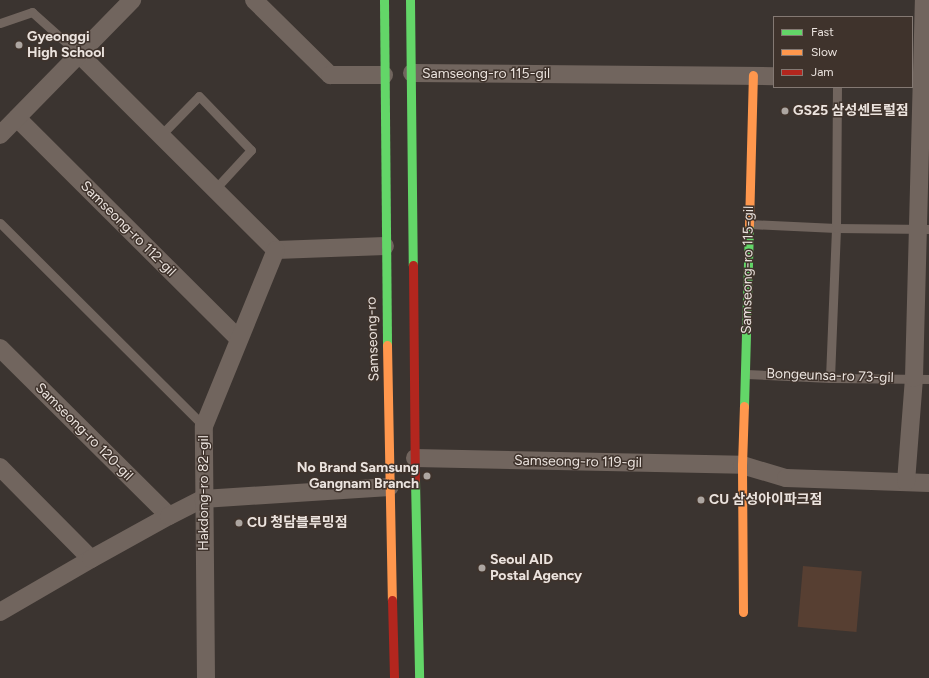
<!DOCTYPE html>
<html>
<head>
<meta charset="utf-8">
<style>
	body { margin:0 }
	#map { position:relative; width:929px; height:678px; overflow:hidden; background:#3b3430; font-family:Figtree,"Noto Sans KR",sans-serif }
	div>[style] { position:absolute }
	.green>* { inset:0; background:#573f32; transform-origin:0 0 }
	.lane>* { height:9px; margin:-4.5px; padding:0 4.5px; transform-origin:4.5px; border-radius:4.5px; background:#71655e }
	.street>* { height:18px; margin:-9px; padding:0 9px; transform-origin:9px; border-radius:9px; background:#71655e }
	.fast>* { height:9px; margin:-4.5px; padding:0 4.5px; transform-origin:4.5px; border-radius:4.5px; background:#63d668 }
	.slow>* { height:9px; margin:-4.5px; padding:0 4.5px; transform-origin:4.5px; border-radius:4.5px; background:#ff974d }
	.jam>* { height:9px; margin:-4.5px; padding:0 4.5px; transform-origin:4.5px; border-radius:4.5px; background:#b3261e }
	.dots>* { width:11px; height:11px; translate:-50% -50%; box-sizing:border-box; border:2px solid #3f332c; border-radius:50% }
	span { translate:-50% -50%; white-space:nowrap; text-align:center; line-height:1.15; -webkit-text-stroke:3px #3f332c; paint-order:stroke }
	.poi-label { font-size:14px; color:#ebe3de; font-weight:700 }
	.left { translate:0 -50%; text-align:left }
	.right { translate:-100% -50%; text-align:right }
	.street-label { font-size:14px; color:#ebe3de }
	.legend { position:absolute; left:773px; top:16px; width:140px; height:72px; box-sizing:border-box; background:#3f332c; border:1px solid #847973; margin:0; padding:5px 7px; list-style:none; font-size:12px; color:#ebe3de }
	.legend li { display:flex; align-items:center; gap:8px; height:20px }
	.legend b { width:20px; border:1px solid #847973 }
</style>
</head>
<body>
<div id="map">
	<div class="green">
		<i style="left:803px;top:566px;width:59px;height:61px;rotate:5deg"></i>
	</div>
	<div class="lane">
		<i style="left:0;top:23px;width:34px;rotate:-19deg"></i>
		<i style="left:32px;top:12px;width:63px;rotate:41.8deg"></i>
		<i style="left:161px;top:135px;width:54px;rotate:-45.7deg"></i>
		<i style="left:199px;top:96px;width:75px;rotate:46.1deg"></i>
		<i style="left:251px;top:150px;width:53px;rotate:132.7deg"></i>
		<i style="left:0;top:223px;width:288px;rotate:44.9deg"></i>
		<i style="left:750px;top:224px;width:86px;rotate:2.7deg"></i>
		<i style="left:836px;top:228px;width:93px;rotate:0.6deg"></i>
		<i style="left:746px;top:374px;width:84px;rotate:2.7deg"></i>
		<i style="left:830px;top:378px;width:99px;rotate:0.6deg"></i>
		<i style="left:830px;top:378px;width:150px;rotate:-87.7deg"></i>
		<i style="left:836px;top:228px;width:141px;rotate:-89.6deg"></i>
	</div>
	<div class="street">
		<i style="left:254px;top:0;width:107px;rotate:44.6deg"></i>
		<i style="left:330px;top:75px;width:54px"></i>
		<i style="left:79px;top:54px;width:278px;rotate:44.9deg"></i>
		<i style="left:276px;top:250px;width:109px;rotate:-2.1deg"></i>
		<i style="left:412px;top:73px;width:362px;rotate:0.5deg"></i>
		<i style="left:17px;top:118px;width:313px;rotate:44.9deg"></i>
		<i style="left:0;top:135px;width:189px;rotate:-45.6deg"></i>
		<i style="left:0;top:348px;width:238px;rotate:44.8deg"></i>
		<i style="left:415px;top:458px;width:327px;rotate:1.2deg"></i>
		<i style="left:742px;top:465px;width:46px;rotate:16.5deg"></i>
		<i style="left:786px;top:478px;width:143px;rotate:2deg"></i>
		<i style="left:0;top:467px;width:129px;rotate:45.3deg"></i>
		<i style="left:906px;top:482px;width:104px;rotate:-85.6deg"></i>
		<i style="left:914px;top:378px;width:378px;rotate:-88.5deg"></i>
		<i style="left:0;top:612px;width:105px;rotate:-30.2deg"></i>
		<i style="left:91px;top:559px;width:89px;rotate:-28.9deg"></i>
		<i style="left:169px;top:516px;width:38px;rotate:-27deg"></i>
		<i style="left:203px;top:499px;width:187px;rotate:-3.7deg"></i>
		<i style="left:206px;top:678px;width:252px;rotate:-90.5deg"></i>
		<i style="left:204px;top:426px;width:190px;rotate:-67.8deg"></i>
	</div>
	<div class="fast">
		<i style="left:384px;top:0;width:345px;rotate:89.5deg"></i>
		<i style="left:410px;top:0;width:265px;rotate:89.4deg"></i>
		<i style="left:744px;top:406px;width:181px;rotate:-88.4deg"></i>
		<i style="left:415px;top:480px;width:198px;rotate:88.8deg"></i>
	</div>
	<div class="slow">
		<i style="left:749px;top:225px;width:150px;rotate:-88.5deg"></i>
		<i style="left:387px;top:345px;width:255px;rotate:88.9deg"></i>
		<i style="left:743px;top:612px;width:147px;rotate:-90.4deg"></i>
		<i style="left:742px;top:465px;width:59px;rotate:-88.1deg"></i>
	</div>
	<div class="jam">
		<i style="left:413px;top:265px;width:215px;rotate:89.5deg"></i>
		<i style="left:392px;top:600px;width:78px;rotate:88.5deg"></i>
	</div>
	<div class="dots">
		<i style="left:19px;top:45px;background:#ada6a1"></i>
		<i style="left:785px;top:111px;background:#ada6a1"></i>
		<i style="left:427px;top:476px;background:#ada6a1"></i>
		<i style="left:701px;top:500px;background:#ada6a1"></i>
		<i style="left:239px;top:523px;background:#ada6a1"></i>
		<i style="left:482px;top:568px;background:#ada6a1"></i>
	</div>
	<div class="poi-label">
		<span class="left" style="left:27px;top:45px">Gyeonggi<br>High School</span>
		<span class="left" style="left:793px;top:111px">GS25 삼성센트럴점</span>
		<span class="right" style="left:419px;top:476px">No Brand Samsung<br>Gangnam Branch</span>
		<span class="left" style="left:709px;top:500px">CU 삼성아이파크점</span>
		<span class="left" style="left:247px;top:523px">CU 청담블루밍점</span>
		<span class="left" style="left:490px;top:568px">Seoul AID<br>Postal Agency</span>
	</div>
	<div class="street-label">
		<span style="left:486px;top:74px">Samseong-ro 115-gil</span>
		<span style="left:128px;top:229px;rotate:45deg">Samseong-ro 112-gil</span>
		<span style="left:748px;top:270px;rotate:-89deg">Samseong-ro 115-gil</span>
		<span style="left:373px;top:339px;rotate:-92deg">Samseong-ro</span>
		<span style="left:830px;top:376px;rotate:2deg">Bongeunsa-ro 73-gil</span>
		<span style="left:84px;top:432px;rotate:45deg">Samseong-ro 120-gil</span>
		<span style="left:578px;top:462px;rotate:1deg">Samseong-ro 119-gil</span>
		<span style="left:204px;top:493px;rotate:-90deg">Hakdong-ro 82-gil</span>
	</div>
	<ul class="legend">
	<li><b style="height:5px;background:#63d668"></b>Fast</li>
	<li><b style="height:5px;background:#ff974d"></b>Slow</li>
	<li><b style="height:5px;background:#b3261e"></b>Jam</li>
	</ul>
</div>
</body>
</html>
